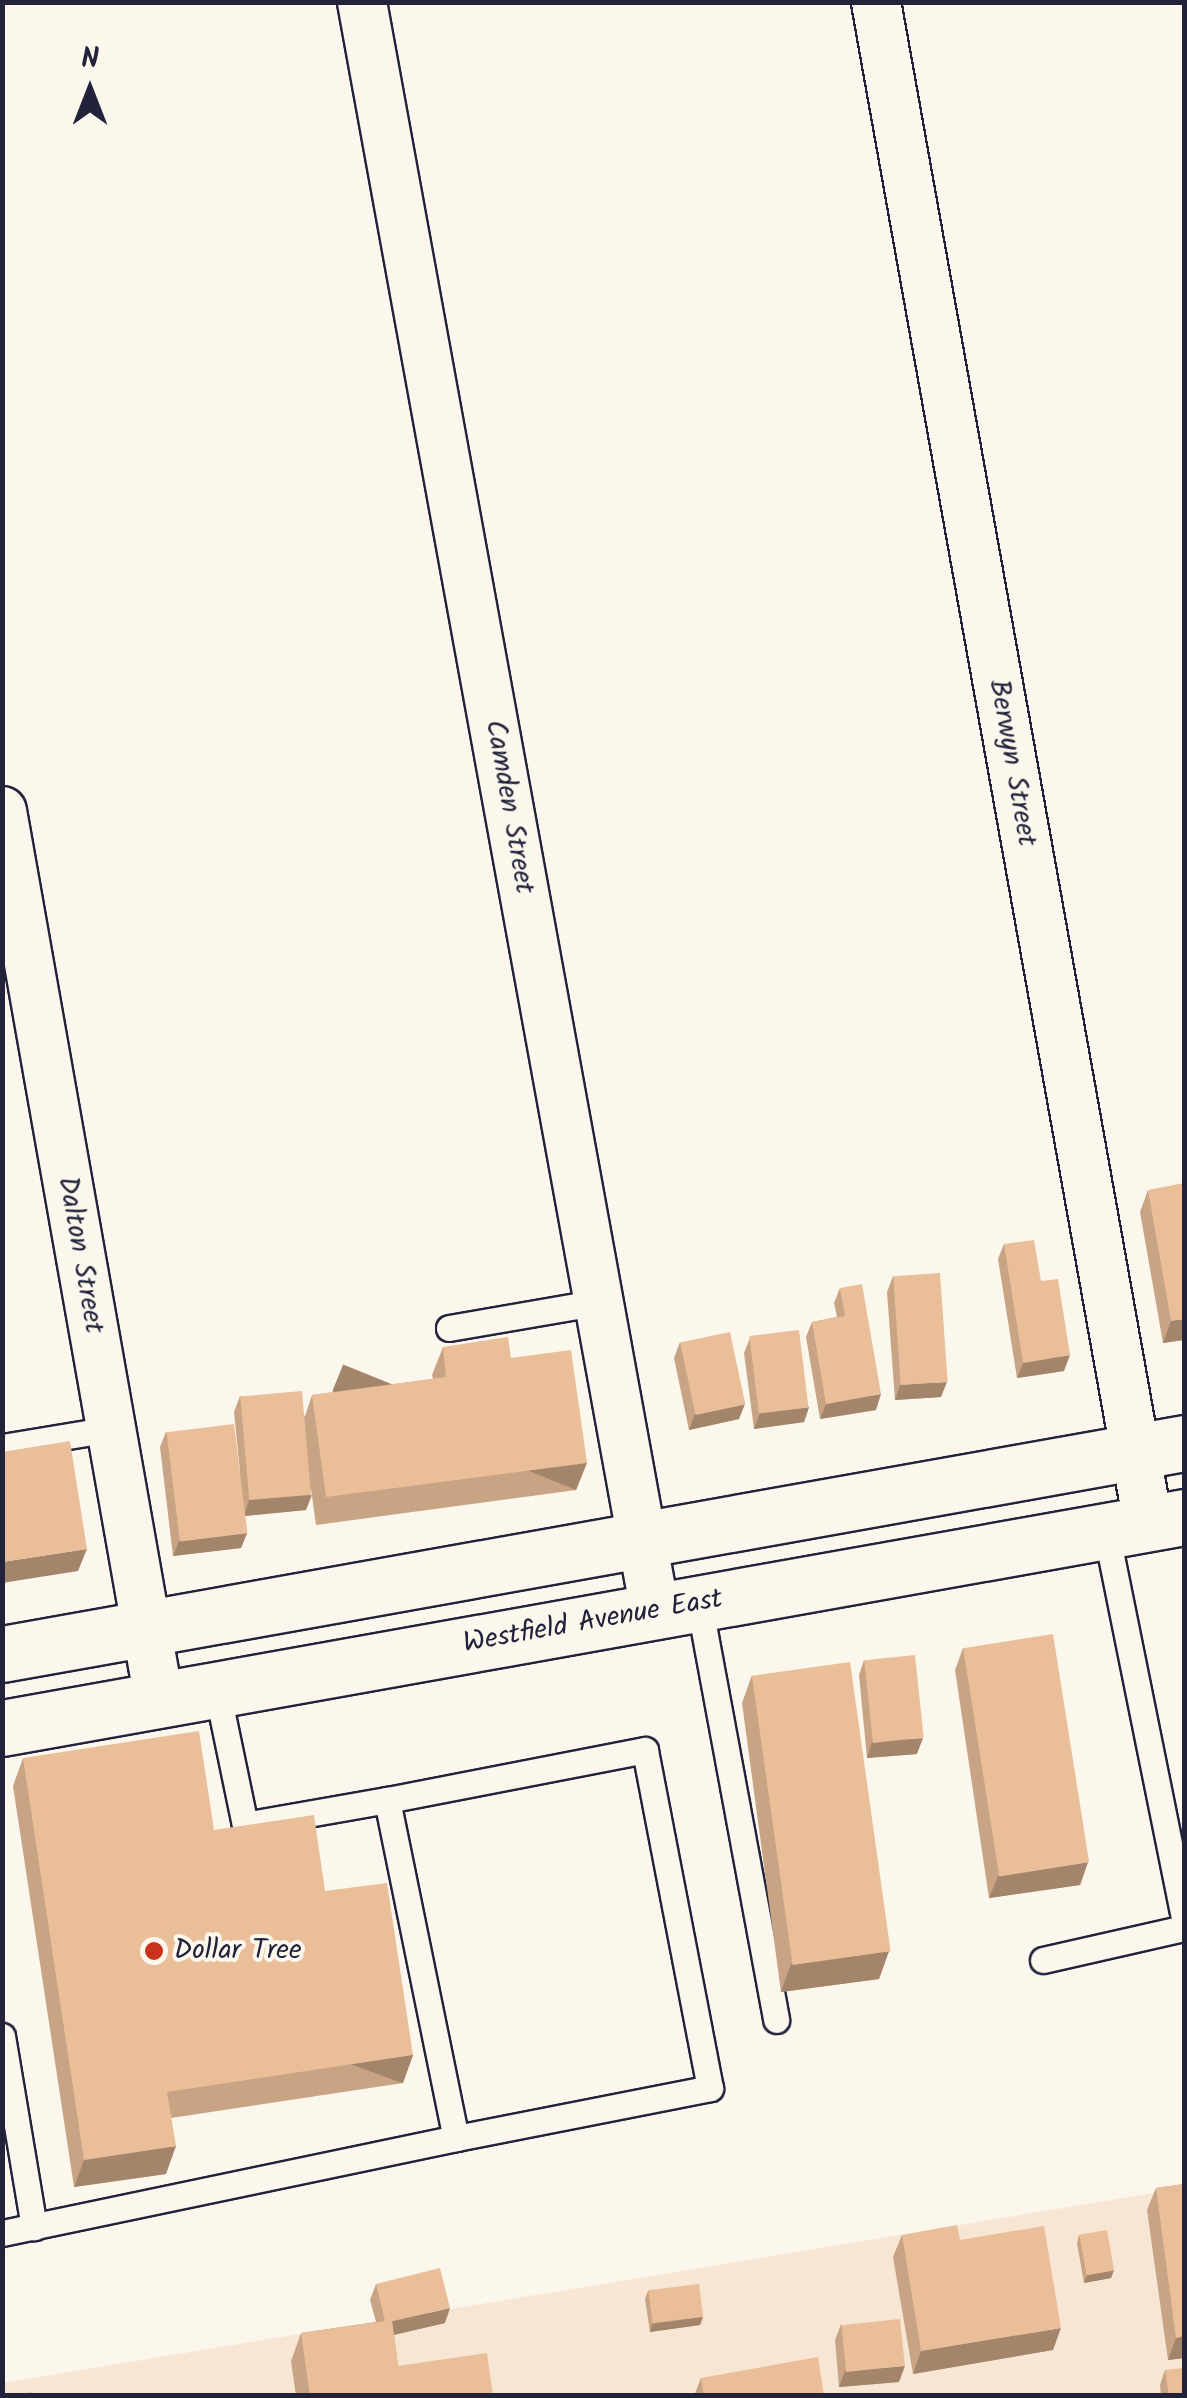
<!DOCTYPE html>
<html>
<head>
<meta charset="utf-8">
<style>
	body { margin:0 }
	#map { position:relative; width:1187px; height:2398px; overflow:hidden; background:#fbf7ec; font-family:Kalam,sans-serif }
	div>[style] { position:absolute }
	.built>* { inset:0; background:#f6e6d3 }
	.roads { filter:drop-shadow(2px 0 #22223b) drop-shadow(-2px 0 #22223b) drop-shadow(0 2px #22223b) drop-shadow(0 -2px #22223b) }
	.service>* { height:25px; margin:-12.5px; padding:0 12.5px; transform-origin:12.5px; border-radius:12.5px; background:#fbf7ec }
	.minor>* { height:48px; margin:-24px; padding:0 24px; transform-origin:24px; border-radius:24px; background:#fbf7ec }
	.primary>* { height:55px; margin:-27.5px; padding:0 27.5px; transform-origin:27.5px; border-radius:27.5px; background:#fbf7ec }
	.wall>* { inset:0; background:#c8a384 }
	.shaded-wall>* { inset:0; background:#a3856b; transform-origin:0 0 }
	.building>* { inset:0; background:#e9be99; transform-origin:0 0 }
	.dots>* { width:28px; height:28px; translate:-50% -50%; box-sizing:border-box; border:5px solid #fbf7ec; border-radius:50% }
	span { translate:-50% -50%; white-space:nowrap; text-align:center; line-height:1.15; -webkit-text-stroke:8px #fbf7ec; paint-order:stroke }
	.street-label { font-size:28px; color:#22223b }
	.poi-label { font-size:28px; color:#22223b }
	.left { translate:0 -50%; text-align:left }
	.frame { position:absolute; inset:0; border:5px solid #22223b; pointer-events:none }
	.north { position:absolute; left:40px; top:40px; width:100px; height:100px; -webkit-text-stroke:8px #fbf7ec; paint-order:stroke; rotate:0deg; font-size:28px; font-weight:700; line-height:40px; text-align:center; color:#22223b }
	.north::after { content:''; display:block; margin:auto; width:35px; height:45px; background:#22223b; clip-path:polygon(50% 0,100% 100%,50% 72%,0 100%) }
</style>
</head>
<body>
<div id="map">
	<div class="built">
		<i style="clip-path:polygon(1184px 2188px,1184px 2395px,3px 2396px,3px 2383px)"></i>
	</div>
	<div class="roads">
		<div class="service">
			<i style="left:449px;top:1328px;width:152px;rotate:-9.8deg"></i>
			<i style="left:2px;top:1447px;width:110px;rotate:-9.4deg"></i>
			<i style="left:1106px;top:1531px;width:394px;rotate:78.6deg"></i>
			<i style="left:699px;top:1603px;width:424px;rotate:79.5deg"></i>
			<i style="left:217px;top:1690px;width:138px;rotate:78.3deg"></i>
			<i style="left:245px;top:1825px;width:144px;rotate:-10deg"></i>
			<i style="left:387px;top:1800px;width:345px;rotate:78.5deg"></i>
			<i style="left:456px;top:2138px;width:259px;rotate:-11.1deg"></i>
			<i style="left:710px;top:2088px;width:344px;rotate:-100.9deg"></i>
			<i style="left:645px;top:1750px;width:263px;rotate:169deg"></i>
			<i style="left:1043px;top:1960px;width:145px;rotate:-12.8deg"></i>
			<i style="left:2px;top:2036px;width:194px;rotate:80.5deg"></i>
			<i style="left:2px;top:2233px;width:464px;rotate:-11.8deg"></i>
		</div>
		<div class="minor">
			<i style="left:362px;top:2px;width:1635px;rotate:79.68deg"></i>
			<i style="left:876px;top:2px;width:1545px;rotate:79.86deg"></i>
			<i style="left:2px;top:811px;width:903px;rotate:79.98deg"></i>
		</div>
		<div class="primary">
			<i style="left:2px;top:1654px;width:1201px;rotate:-10.12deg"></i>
			<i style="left:2px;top:1728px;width:1201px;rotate:-10.12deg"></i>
		</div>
	</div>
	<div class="wall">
		<i style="clip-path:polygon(1148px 1190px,1184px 1340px,1163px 1343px,1140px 1212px)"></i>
		<i style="clip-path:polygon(1004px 1244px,1041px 1281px,1064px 1371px,1017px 1378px,998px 1259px)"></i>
		<i style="clip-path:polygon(893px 1276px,941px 1397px,895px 1400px,887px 1292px)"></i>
		<i style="clip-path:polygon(840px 1288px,876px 1410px,820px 1419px,806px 1337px,812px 1322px,837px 1317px,834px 1303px)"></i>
		<i style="clip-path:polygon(750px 1338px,809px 1407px,804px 1422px,754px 1429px,744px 1353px)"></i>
		<i style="clip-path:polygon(680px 1342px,739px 1419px,689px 1430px,674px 1358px)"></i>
		<i style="clip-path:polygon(443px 1347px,511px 1358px,576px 1490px,316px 1525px,311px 1489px,306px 1510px,245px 1516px,247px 1533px,241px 1548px,173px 1556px,160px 1447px,166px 1432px,240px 1472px,234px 1412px,240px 1396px,305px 1416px,312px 1395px,433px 1379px,432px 1375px)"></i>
		<i style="clip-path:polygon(963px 1648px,1088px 1862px,1080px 1885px,989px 1898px,955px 1670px)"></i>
		<i style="clip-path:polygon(864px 1660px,917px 1754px,867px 1758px,859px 1675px)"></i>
		<i style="clip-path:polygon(752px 1675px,889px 1951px,879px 1979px,781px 1992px,742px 1703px)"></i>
		<i style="clip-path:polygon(23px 1758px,325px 1891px,413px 2055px,403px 2083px,171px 2118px,166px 2174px,74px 2187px,13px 1786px)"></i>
		<i style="clip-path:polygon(1184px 2184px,1184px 2358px,1168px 2360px,1147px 2210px,1156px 2188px)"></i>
		<i style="clip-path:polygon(902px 2235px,1053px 2350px,913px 2374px,893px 2257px)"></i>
		<i style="clip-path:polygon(1079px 2235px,1114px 2270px,1111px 2278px,1084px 2283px,1077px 2243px)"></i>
		<i style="clip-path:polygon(376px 2284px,445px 2323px,394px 2335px,398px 2366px,493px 2396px,296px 2396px,291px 2361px,301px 2333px,376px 2322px,370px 2300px)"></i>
		<i style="clip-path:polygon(648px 2291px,703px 2317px,700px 2325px,650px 2332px,645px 2299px)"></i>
		<i style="clip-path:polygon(841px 2324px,899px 2382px,839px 2387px,835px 2340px)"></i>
		<i style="clip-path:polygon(1165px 2370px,1184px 2396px,1161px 2396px,1160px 2385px)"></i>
		<i style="clip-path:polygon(701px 2378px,824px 2396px,694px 2396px)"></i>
	</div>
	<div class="shaded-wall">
		<i style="clip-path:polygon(1184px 1319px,1184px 1340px,1163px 1343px,1171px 1321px)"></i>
		<i style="clip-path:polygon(1070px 1355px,1064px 1371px,1017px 1378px,1023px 1363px)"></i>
		<i style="clip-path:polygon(947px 1382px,941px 1397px,895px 1400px,900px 1385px)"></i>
		<i style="clip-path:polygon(881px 1394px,876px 1410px,820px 1419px,826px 1404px)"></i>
		<i style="clip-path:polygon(745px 1404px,739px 1419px,689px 1430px,695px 1414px)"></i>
		<i style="clip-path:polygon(809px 1407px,804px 1422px,754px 1429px,760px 1413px)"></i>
		<i style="left:587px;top:1463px;width:29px;height:263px;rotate:112deg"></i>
		<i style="clip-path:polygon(312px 1495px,306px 1510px,244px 1516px,249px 1500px)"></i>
		<i style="clip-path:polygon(247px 1533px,241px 1548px,173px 1556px,179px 1541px)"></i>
		<i style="clip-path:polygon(87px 1549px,78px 1571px,2px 1583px,2px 1562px)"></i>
		<i style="clip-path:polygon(923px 1738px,917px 1754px,867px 1758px,872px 1742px)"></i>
		<i style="clip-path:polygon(1088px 1862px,1080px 1885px,989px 1898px,998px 1876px)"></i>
		<i style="clip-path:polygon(889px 1951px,879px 1979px,781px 1992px,791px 1964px)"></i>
		<i style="left:413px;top:2055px;width:30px;height:249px;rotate:110deg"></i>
		<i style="clip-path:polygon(176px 2146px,166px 2174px,74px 2187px,84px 2160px)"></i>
		<i style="clip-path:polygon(1114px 2270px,1111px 2278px,1084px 2283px,1087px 2275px)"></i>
		<i style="clip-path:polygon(450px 2308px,445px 2323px,380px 2338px,386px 2323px)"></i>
		<i style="clip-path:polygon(703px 2317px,700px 2325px,650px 2332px,652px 2324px)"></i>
		<i style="clip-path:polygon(1061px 2328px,1053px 2350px,913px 2374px,921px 2351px)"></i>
		<i style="clip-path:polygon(1184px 2336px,1184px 2358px,1168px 2360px,1176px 2338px)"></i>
		<i style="clip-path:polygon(905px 2366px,899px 2382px,839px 2387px,845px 2371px)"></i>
	</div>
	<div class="building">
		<i style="clip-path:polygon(1184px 1183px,1184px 1319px,1171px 1321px,1148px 1190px)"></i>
		<i style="clip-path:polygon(1034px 1240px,1041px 1281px,1058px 1279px,1070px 1355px,1023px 1363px,1004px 1244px)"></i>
		<i style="left:940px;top:1273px;width:109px;height:47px;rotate:86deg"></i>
		<i style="clip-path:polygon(862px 1284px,881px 1394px,826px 1404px,812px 1322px,845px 1316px,840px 1288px)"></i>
		<i style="left:799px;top:1330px;width:78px;height:50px;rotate:83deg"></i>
		<i style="left:730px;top:1332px;width:74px;height:51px;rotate:78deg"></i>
		<i style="clip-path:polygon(508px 1337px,511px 1358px,571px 1350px,587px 1463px,326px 1497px,312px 1395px,446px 1377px,443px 1347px)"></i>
		<i style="left:302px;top:1391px;width:104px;height:62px;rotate:85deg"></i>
		<i style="left:234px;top:1424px;width:110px;height:68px;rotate:83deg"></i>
		<i style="clip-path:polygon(70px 1441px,87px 1549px,2px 1562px,2px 1452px)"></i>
		<i style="left:1053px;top:1634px;width:231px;height:91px;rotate:81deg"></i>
		<i style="left:915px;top:1655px;width:83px;height:51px;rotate:84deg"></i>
		<i style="left:850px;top:1662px;width:292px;height:99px;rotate:82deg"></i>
		<i style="clip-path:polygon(199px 1731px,214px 1830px,314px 1815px,325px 1891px,387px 1883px,413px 2055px,167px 2092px,176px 2146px,84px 2160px,23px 1758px)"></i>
		<i style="clip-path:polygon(1184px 2184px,1184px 2336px,1176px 2338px,1156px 2188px)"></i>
		<i style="clip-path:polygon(957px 2225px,960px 2240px,1044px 2226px,1061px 2328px,921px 2351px,902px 2235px)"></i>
		<i style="left:1107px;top:2230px;width:41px;height:28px;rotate:80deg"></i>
		<i style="clip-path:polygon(440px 2268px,450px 2308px,392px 2321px,385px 2321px,376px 2284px)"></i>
		<i style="left:699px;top:2284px;width:33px;height:51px;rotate:83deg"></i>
		<i style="left:900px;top:2319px;width:47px;height:59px;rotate:84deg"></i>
		<i style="clip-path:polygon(392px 2320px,398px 2366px,487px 2353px,493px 2396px,310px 2396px,301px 2333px)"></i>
		<i style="clip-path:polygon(818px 2357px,824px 2396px,704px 2396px,701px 2378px)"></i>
		<i style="clip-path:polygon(1184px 2368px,1184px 2396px,1169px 2396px,1165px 2370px)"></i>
		<i style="clip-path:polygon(31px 2392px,32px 2396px,6px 2396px)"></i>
	</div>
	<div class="dots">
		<i style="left:154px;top:1951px;background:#c8321e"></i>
	</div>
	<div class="street-label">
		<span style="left:1012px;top:763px;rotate:80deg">Berwyn Street</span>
		<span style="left:509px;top:807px;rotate:80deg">Camden Street</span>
		<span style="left:80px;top:1255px;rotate:80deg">Dalton Street</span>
		<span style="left:593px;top:1622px;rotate:-10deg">Westfield Avenue East</span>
	</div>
	<div class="poi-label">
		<span class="left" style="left:174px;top:1951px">Dollar Tree</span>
	</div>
	<div class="frame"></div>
	<div class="north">N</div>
</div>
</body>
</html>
